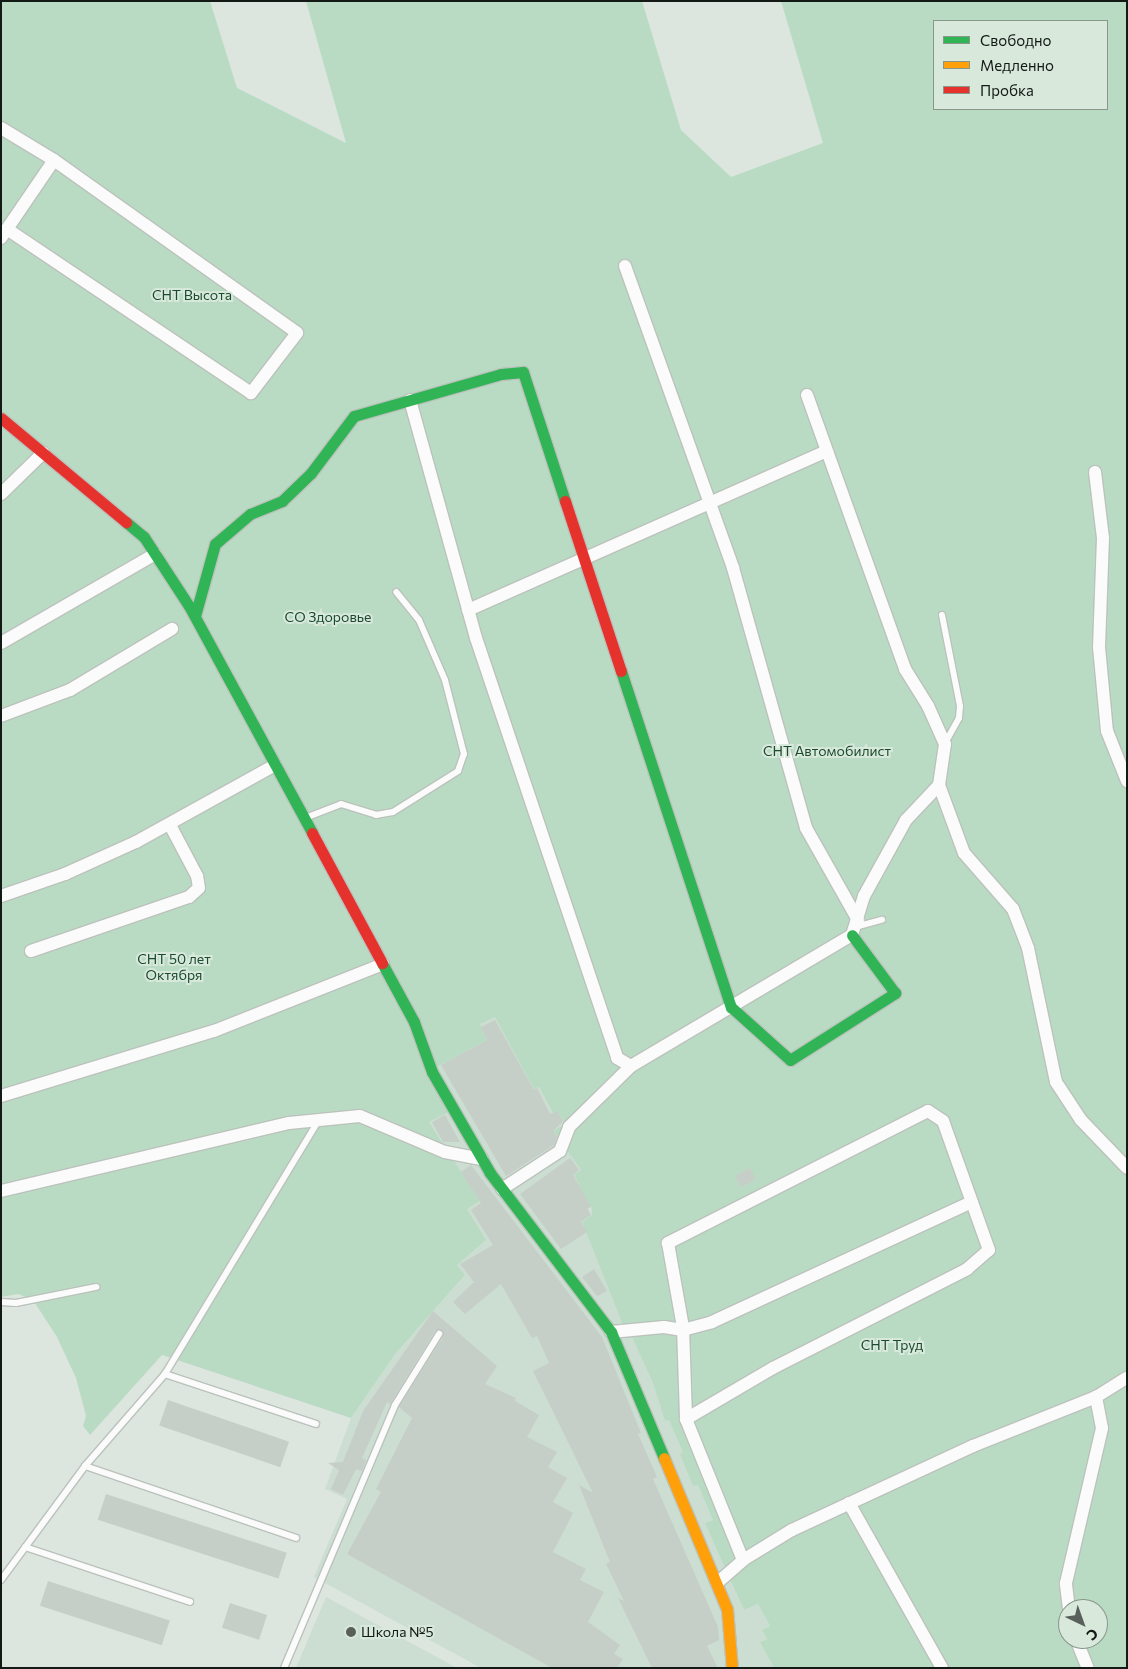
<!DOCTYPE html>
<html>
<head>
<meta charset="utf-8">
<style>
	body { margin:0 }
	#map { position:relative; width:1128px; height:1669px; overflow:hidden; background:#dce5de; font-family:Commissioner,sans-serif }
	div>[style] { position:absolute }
	.built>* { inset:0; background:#ccded1 }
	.green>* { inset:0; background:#badbc3 }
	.building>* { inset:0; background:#c6cec8; transform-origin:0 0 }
	.roads { filter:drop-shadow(1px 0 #bbc2bc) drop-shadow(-1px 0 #bbc2bc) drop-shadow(0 1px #bbc2bc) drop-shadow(0 -1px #bbc2bc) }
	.lane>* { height:6px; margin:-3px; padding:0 3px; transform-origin:3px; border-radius:3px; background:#fafbfa }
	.street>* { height:12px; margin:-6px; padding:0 6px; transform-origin:6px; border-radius:6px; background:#fafbfa }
	.fast>* { height:11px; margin:-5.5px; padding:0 5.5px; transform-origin:5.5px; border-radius:5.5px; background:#30b455 }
	.slow>* { height:11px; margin:-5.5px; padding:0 5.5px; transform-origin:5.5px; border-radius:5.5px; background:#ff9f0a }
	.jam>* { height:11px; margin:-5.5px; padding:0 5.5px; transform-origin:5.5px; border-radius:5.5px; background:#e5322d }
	.dots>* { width:14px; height:14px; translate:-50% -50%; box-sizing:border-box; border:2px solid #d8e9dc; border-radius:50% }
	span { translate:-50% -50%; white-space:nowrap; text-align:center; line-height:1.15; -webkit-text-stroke:4px #d8e9dc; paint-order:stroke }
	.park-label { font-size:14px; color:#1b4b2e }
	.poi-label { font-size:14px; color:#131915 }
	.left { translate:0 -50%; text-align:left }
	.frame { position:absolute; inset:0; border:2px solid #131915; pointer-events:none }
	.legend { position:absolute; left:933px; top:20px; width:175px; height:90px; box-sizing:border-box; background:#d8e9dc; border:1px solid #89968c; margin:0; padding:6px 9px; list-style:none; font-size:15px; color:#131915 }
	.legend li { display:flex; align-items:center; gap:10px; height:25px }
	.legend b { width:25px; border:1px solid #89968c }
	.north { position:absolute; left:1058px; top:1599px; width:50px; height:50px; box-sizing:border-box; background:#d8e9dc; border:1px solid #89968c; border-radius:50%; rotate:138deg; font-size:14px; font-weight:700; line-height:20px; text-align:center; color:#131915 }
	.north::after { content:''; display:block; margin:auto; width:18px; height:22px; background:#59605b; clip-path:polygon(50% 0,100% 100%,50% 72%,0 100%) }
</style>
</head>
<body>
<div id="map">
	<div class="built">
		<i style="clip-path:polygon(495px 1016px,534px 1088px,539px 1087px,553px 1113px,557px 1111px,565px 1124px,554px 1132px,581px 1170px,580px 1184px,592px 1215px,582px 1222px,624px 1328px,643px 1324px,644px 1357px,665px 1421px,678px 1417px,693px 1486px,704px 1482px,719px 1518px,706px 1523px,744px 1610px,758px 1604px,770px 1626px,762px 1630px,767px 1639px,760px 1642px,774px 1668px,481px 1668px,314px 1577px,347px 1499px,325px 1489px,351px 1418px,396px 1353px,465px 1275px,456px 1265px,467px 1209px,480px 1201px,429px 1122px,457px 1108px,435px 1068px,487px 1040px,480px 1024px)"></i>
		<i style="clip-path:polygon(326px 1597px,457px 1668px,296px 1668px)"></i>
	</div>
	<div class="green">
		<i style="clip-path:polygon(evenodd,1px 1px,210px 1px,237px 88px,346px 143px,306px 1px,642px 1px,681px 130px,731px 177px,823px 143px,781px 1px,1127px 1px,1127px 1668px,774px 1668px,760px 1642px,767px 1639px,762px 1630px,770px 1626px,758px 1604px,744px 1610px,705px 1523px,713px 1520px,698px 1485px,693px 1486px,680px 1454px,683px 1452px,669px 1420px,665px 1421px,652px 1381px,628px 1328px,624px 1328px,582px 1222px,592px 1215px,591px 1207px,576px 1186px,579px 1184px,574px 1175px,581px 1170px,553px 1131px,565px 1124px,557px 1111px,553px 1113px,539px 1087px,534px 1089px,495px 1017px,480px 1024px,487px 1040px,435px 1068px,457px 1108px,429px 1122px,480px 1201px,467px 1209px,486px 1240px,457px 1265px,465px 1275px,396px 1353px,351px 1418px,162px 1355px,90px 1435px,83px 1426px,86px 1416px,76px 1378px,57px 1337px,33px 1300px,18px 1294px,1px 1297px,1px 1px,934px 21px,1107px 21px,1107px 109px,934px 109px,934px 21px,1px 1px,1068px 1609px,1098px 1609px,1098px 1639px,1068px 1639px,1068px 1609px)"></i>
	</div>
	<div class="building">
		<i style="clip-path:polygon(495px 1020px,534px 1090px,537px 1088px,550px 1114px,557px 1111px,563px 1121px,553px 1131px,557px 1137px,554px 1145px,506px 1176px,441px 1065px,487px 1040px,481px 1027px)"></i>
		<i style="clip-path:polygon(445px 1115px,460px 1142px,443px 1142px,432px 1122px)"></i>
		<i style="clip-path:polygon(570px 1158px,579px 1170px,573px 1175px,591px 1207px,587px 1209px,591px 1215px,581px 1222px,587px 1232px,561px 1249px,520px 1194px)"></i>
		<i style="clip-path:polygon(471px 1165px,602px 1337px,641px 1433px,638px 1434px,657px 1477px,653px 1479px,718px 1627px,719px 1640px,707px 1646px,718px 1668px,652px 1668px,618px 1598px,624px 1601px,606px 1564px,610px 1562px,579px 1485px,593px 1493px,533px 1371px,549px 1363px,537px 1336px,532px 1338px,501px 1284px,465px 1314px,453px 1302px,474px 1282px,460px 1264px,493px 1245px,471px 1210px,481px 1203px,461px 1172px)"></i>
		<i style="left:750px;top:1168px;width:13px;height:17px;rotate:63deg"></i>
		<i style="clip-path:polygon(594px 1269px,607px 1291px,597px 1296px,582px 1277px)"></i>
		<i style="clip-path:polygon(433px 1311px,497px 1366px,485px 1384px,516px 1398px,515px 1401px,539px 1415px,527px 1437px,557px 1452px,548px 1467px,567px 1478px,553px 1502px,573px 1513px,553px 1552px,586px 1569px,580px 1580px,604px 1592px,588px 1622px,620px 1645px,614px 1654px,623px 1659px,617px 1668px,552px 1668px,347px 1554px,381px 1492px,376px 1489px,412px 1418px,399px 1407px,443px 1337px,442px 1330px,435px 1331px,390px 1404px,387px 1402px,362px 1458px,366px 1460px,362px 1471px,356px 1469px,343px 1495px,331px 1489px,339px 1470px,328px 1463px,343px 1462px,363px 1411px)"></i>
		<i style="left:168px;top:1400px;width:128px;height:27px;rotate:19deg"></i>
		<i style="left:106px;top:1494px;width:190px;height:27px;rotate:18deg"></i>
		<i style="left:48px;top:1581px;width:128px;height:26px;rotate:18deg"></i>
		<i style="left:230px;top:1603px;width:39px;height:26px;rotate:18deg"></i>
	</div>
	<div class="roads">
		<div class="lane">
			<i style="left:942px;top:615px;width:93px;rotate:78.8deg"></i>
			<i style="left:960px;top:706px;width:12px;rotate:95deg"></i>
			<i style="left:959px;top:718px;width:29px;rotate:119deg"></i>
			<i style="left:305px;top:818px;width:39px;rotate:-21deg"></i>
			<i style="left:341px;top:804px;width:37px;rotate:17deg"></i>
			<i style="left:376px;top:815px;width:17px;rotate:-10deg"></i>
			<i style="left:393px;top:812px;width:77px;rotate:-32.2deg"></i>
			<i style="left:458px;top:771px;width:18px;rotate:-71deg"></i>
			<i style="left:464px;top:754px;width:76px;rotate:-104.4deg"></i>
			<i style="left:445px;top:680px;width:65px;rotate:-113.4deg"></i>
			<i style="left:419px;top:620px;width:36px;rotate:-129deg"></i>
			<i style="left:855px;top:927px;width:28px;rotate:-15deg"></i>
			<i style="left:1px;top:1302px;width:15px;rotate:4deg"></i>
			<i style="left:16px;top:1303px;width:82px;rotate:-11.3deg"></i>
			<i style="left:165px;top:1374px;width:296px;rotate:-58.8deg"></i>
			<i style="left:85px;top:1466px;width:223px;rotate:18.8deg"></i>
			<i style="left:25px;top:1547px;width:174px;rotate:18.4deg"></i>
			<i style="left:1px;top:1580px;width:142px;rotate:-53.6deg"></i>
			<i style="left:85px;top:1466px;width:122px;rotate:-49deg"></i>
			<i style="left:165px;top:1374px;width:159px;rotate:18.3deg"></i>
			<i style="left:284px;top:1668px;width:285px;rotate:-67.1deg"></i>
			<i style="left:395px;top:1405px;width:84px;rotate:-58.2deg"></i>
		</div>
		<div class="street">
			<i style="left:1px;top:128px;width:62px;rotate:31.1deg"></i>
			<i style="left:1px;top:238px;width:11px;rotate:-56deg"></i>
			<i style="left:7px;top:229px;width:83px;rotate:-55.7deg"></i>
			<i style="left:54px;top:160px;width:298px;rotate:35.4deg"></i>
			<i style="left:297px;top:333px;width:76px;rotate:127.5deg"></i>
			<i style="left:251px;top:393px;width:294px;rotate:-146.1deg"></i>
			<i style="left:625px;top:266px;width:321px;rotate:70.3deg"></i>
			<i style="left:733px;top:568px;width:270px;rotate:74.3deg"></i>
			<i style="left:806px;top:828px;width:106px;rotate:60.5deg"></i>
			<i style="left:807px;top:395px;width:291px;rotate:70.3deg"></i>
			<i style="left:905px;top:669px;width:44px;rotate:58.1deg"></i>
			<i style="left:928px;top:706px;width:42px;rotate:65.9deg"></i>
			<i style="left:945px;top:744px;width:41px;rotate:98.3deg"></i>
			<i style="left:939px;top:785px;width:72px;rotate:69.8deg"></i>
			<i style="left:964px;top:853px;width:74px;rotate:48.8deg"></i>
			<i style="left:1013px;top:909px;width:42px;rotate:69deg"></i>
			<i style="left:1028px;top:948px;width:137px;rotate:78.2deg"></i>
			<i style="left:1056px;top:1082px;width:45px;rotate:56.7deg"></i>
			<i style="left:1081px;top:1120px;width:66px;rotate:46.2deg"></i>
			<i style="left:410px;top:400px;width:247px;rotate:74.5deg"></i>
			<i style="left:476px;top:638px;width:443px;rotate:71.4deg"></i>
			<i style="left:617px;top:1058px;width:16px;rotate:30deg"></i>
			<i style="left:1095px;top:472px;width:66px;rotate:83.1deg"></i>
			<i style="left:1103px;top:538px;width:109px;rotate:92.1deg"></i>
			<i style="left:1099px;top:647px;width:84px;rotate:84.6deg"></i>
			<i style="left:1107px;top:731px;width:54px;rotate:68.2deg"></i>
			<i style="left:1px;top:494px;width:59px;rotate:-44.3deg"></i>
			<i style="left:468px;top:610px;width:392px;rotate:-23.9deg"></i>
			<i style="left:1px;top:643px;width:178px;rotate:-30deg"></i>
			<i style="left:1px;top:716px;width:74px;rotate:-20.6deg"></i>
			<i style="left:70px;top:690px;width:119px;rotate:-30.9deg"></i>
			<i style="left:1px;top:896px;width:68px;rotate:-19deg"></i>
			<i style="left:65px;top:874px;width:78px;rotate:-24.3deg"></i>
			<i style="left:136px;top:842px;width:159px;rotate:-29deg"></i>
			<i style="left:31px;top:951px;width:167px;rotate:-18.9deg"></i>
			<i style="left:189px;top:897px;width:13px;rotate:-42deg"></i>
			<i style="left:199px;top:888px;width:12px;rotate:-99deg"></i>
			<i style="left:197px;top:876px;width:58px;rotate:-117.9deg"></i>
			<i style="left:1px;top:1096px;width:223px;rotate:-17deg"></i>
			<i style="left:214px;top:1031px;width:182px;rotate:-21.6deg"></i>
			<i style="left:502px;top:1189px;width:69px;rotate:-33.2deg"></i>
			<i style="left:560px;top:1151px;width:26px;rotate:-69deg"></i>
			<i style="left:569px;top:1127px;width:87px;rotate:-44.5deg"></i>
			<i style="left:631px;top:1066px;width:257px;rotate:-30.7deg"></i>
			<i style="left:852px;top:935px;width:41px;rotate:-72.9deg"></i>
			<i style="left:864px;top:896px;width:87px;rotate:-61.1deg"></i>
			<i style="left:906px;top:820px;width:48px;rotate:-46.7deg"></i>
			<i style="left:1px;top:1191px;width:296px;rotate:-13.3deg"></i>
			<i style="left:289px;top:1123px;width:71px;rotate:-5.6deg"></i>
			<i style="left:360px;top:1116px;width:92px;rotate:23deg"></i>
			<i style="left:445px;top:1152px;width:38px;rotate:11deg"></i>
			<i style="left:611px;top:1332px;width:53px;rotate:-5.4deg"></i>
			<i style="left:664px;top:1327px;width:19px;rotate:9deg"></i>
			<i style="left:683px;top:1330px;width:30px;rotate:-15deg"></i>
			<i style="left:712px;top:1322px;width:286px;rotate:-24.8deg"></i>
			<i style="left:686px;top:1419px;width:101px;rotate:-30.4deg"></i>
			<i style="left:773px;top:1368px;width:218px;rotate:-27deg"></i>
			<i style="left:967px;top:1269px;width:29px;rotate:-41deg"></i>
			<i style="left:989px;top:1250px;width:137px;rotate:-109.6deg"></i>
			<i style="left:943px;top:1121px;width:18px;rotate:-146deg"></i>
			<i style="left:928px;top:1111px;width:292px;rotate:153.1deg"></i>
			<i style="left:668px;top:1243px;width:85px;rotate:79.9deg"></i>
			<i style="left:683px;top:1327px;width:92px;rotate:88.1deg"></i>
			<i style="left:686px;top:1419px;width:152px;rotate:68deg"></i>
			<i style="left:849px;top:1503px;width:189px;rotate:60.6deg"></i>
			<i style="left:717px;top:1583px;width:35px;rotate:-41deg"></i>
			<i style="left:743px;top:1560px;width:57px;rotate:-31.5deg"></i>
			<i style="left:792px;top:1530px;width:200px;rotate:-24.9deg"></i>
			<i style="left:973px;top:1446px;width:132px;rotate:-21.7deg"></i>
			<i style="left:1096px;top:1397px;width:36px;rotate:-32deg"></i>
			<i style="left:1069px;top:1609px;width:26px;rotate:-97deg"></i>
			<i style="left:1066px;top:1583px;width:159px;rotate:-76.9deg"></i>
			<i style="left:1102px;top:1428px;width:32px;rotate:-101deg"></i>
			<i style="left:1076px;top:1639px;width:31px;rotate:68deg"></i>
		</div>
		<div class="fast">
			<i style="left:126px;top:522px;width:23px;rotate:40deg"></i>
			<i style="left:144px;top:537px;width:82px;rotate:56.9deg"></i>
			<i style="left:189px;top:606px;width:258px;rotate:61.5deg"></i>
			<i style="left:195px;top:616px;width:75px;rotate:-74.5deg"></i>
			<i style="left:215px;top:544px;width:46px;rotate:-40.6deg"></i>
			<i style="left:250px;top:514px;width:35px;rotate:-22deg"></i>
			<i style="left:282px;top:501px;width:40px;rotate:-44deg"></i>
			<i style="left:311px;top:473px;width:71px;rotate:-53deg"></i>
			<i style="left:354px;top:416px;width:153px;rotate:-15.9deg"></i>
			<i style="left:501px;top:374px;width:22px;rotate:-5deg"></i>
			<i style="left:523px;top:372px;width:136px;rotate:72deg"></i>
			<i style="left:621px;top:671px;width:354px;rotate:71.9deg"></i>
			<i style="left:731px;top:1007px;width:79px;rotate:41.9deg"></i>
			<i style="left:790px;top:1060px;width:125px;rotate:-32.5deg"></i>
			<i style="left:895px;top:993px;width:72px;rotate:-126.6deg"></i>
			<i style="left:382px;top:963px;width:67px;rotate:61.5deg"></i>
			<i style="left:414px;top:1022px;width:53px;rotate:70.2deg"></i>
			<i style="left:432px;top:1072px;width:116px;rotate:60.1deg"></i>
			<i style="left:490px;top:1173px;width:200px;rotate:52.7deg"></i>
			<i style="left:611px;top:1332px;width:137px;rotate:67.2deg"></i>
		</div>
		<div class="slow">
			<i style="left:664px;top:1458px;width:164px;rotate:67.4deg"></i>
			<i style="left:727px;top:1609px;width:59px;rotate:85.2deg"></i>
		</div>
		<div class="jam">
			<i style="left:1px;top:418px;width:163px;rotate:39.8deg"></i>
			<i style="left:565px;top:501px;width:179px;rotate:71.8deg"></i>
			<i style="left:312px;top:833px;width:148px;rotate:61.7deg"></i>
		</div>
	</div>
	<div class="dots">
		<i style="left:351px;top:1632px;background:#59605b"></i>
	</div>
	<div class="park-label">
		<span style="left:192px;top:295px">СНТ Высота</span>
		<span style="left:328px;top:617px">СО Здоровье</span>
		<span style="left:827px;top:751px">СНТ Автомобилист</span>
		<span style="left:174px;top:967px">СНТ 50 лет<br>Октября</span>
		<span style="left:892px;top:1345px">СНТ Труд</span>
	</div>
	<div class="poi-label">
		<span class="left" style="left:361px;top:1632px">Школа №5</span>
	</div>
	<div class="frame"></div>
	<ul class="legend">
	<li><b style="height:6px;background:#30b455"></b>Свободно</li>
	<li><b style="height:6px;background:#ff9f0a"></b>Медленно</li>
	<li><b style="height:6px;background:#e5322d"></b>Пробка</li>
	</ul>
	<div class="north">С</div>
</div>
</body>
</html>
